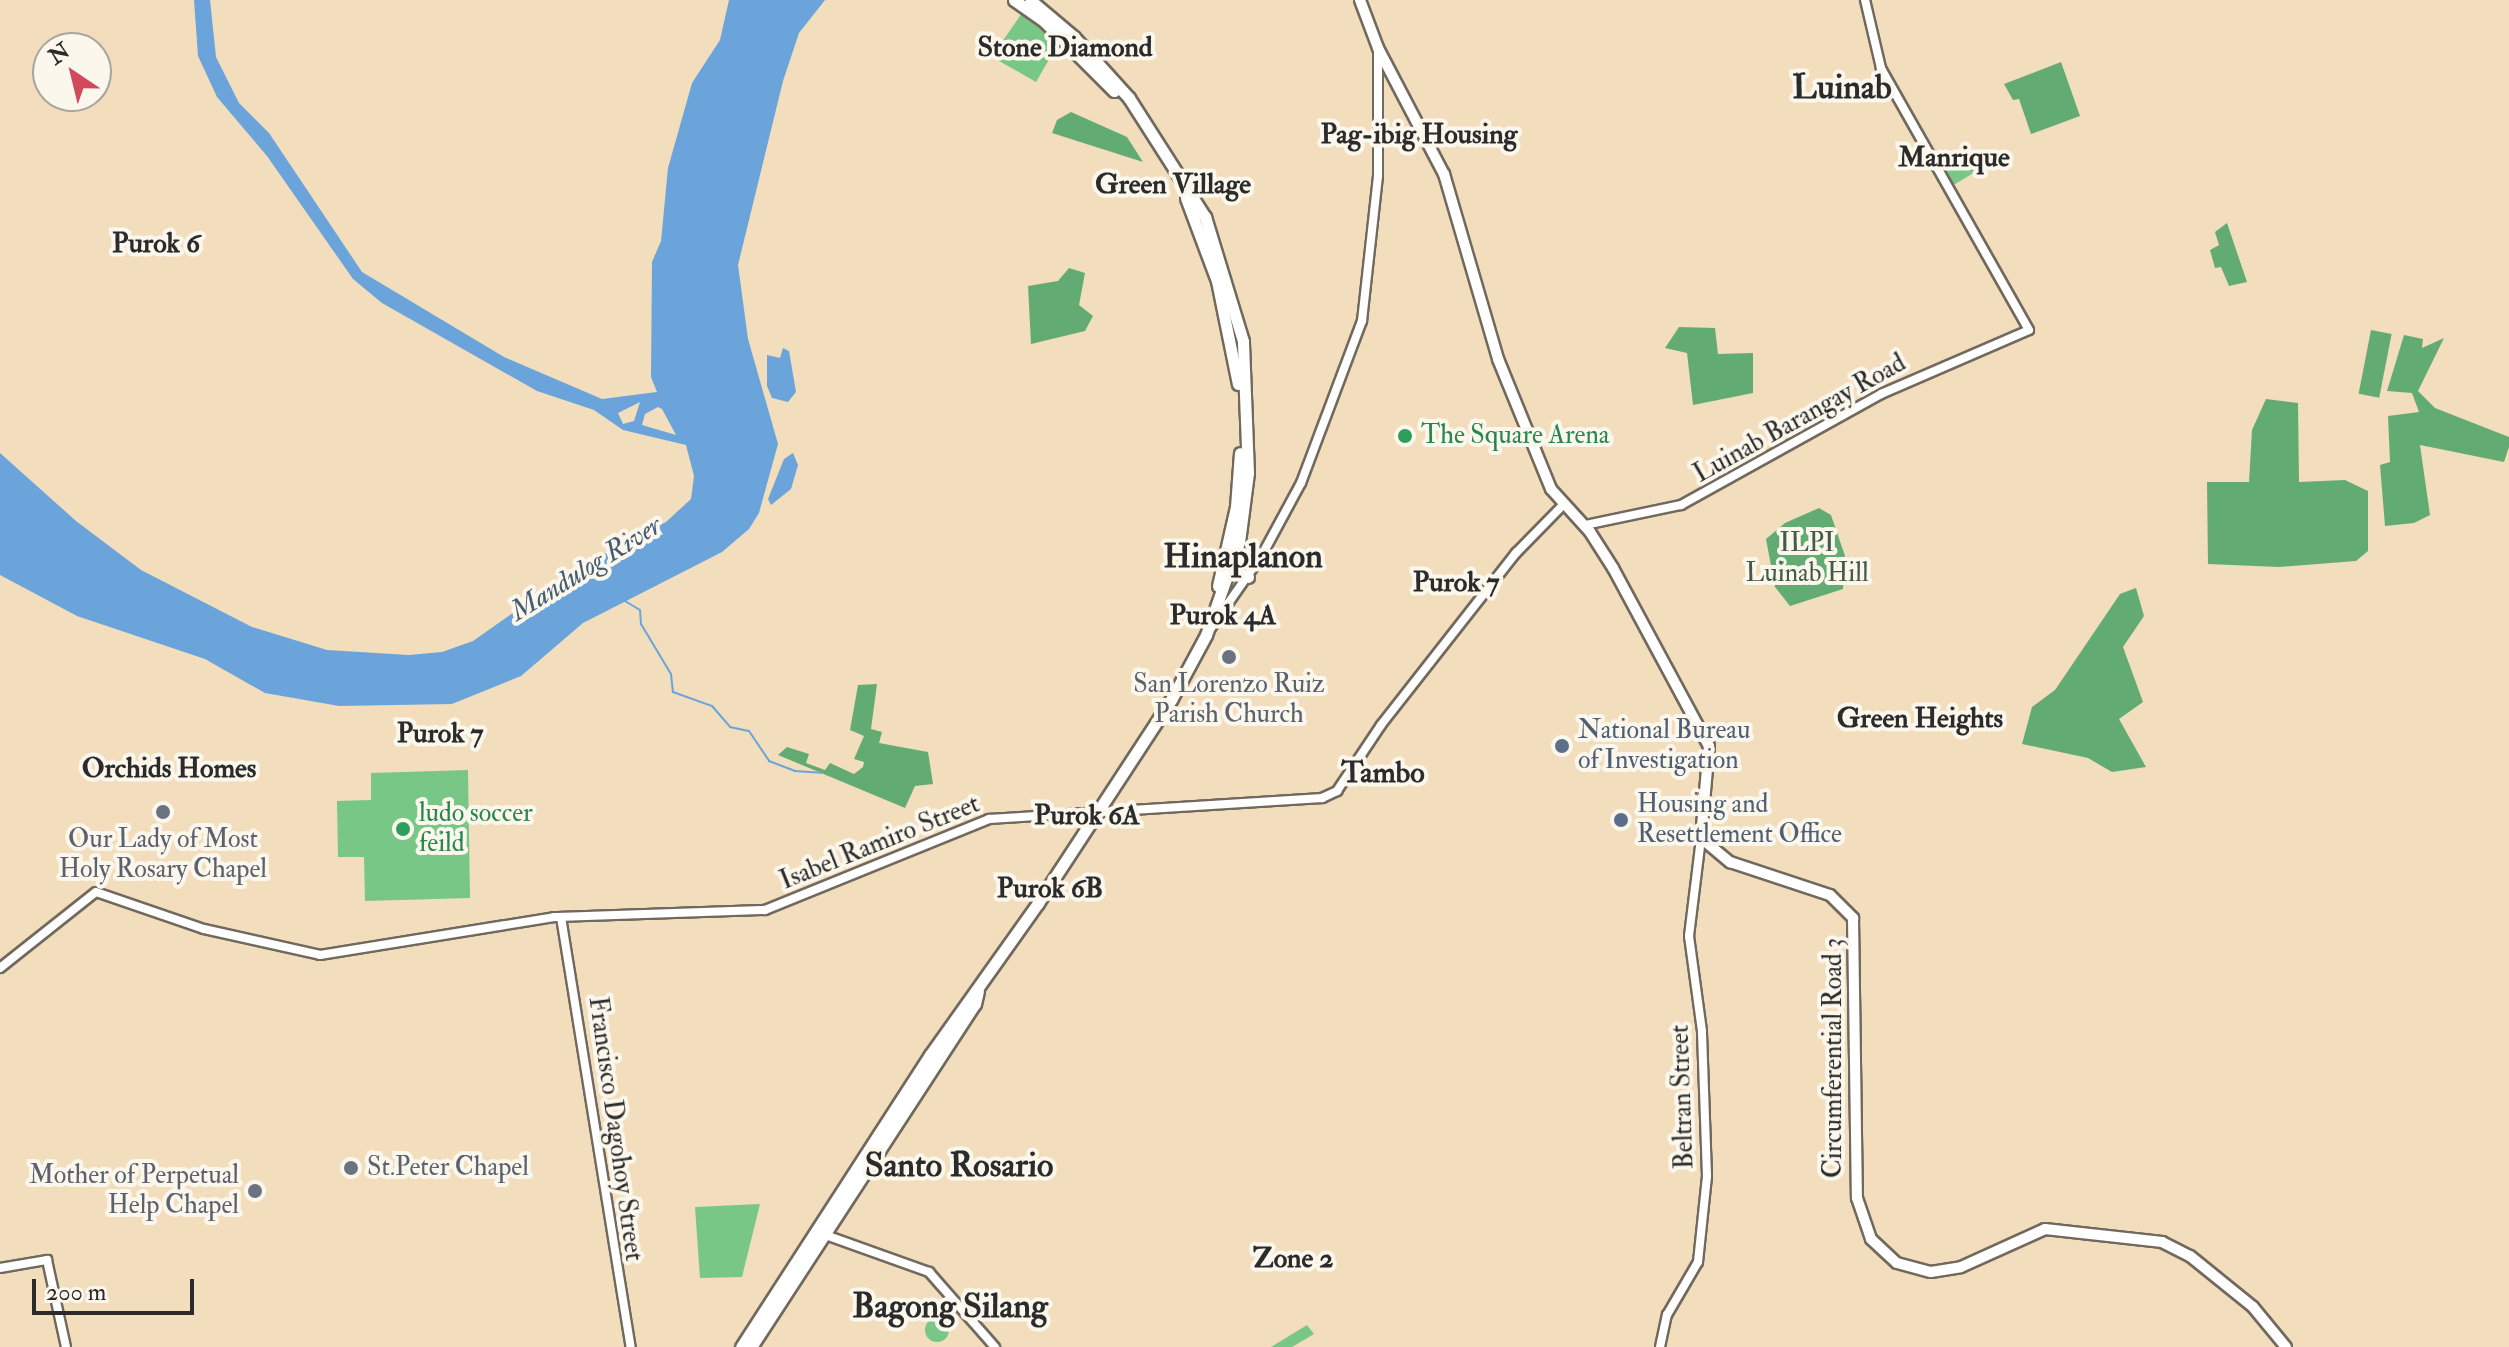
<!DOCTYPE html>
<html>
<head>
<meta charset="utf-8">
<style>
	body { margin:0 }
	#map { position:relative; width:2509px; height:1347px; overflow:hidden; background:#f2ddbd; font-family:"IM FELL Double Pica",serif }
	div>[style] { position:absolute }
	.green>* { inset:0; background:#79c787; transform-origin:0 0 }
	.round { border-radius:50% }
	.forest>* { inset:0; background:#62ac74; transform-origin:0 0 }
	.water>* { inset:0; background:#6aa4da }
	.stream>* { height:2px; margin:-1px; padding:0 1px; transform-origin:1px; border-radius:1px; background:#6aa4da }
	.roads { filter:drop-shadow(2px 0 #71695e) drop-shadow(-2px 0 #71695e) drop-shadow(0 2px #71695e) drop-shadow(0 -2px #71695e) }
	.minor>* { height:8px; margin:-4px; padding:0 4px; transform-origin:4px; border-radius:4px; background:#fff }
	.major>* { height:10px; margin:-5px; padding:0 5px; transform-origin:5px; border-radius:5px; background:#fff }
	.highway>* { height:11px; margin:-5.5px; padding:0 5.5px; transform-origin:5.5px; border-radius:5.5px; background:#fff }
	.dots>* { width:22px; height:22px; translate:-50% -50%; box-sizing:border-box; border:4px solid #fbf7ec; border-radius:50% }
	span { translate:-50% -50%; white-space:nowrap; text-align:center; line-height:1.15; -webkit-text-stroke:8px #fbf7ec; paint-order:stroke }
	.street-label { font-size:26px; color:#2b2b2b }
	.leisure-label { font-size:26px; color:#27864d }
	.left { translate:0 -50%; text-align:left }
	.park-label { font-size:26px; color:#425a47 }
	.worship-label { font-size:26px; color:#5b616d }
	.right { translate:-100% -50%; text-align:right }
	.service-label { font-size:26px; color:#4e5e75 }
	.neighbourhood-label { font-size:28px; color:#2b2b2b; font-weight:700 }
	.water-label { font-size:28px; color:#445b71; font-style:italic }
	.quarter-label { font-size:30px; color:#2b2b2b; font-weight:700 }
	.district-label { font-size:34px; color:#2b2b2b; font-weight:700 }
	.north { position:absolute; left:32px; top:32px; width:80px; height:80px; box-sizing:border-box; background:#fbf7ec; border:2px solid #a8a59f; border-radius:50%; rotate:325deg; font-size:22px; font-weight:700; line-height:32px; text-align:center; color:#2b2b2b }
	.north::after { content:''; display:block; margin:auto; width:28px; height:36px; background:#d1495b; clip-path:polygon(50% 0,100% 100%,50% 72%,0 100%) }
	.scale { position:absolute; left:32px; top:1279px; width:162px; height:36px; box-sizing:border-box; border:4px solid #2b2b2b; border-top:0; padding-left:10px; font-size:24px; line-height:28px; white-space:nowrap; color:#2b2b2b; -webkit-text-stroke:6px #fbf7ec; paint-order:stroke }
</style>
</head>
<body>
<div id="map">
	<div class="green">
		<i style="clip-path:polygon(1022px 13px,1058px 44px,1036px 82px,980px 50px,989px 38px,1000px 45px)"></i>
		<i style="left:1967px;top:157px;width:17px;height:29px;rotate:59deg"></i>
		<i style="clip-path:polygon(468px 770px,470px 898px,365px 901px,364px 857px,338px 857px,337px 801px,371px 800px,371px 773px)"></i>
		<i style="clip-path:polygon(760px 1204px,742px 1277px,700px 1278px,695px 1207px)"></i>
		<i class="round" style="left:925px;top:1318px;width:24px;height:24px"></i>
		<i style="clip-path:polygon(1307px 1325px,1314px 1334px,1292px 1347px,1271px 1347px)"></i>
	</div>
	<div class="forest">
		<i style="clip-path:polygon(2061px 62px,2080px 116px,2031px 134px,2019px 99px,2013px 100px,2004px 84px)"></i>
		<i style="clip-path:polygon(1071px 112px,1127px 137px,1143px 162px,1052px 133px,1057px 120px)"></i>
		<i style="clip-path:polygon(2227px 223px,2247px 282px,2229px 286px,2221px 267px,2215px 268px,2210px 250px,2219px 245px,2215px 232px)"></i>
		<i style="clip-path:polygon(1069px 268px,1085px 273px,1079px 305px,1093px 316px,1085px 331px,1031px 344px,1028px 286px,1058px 281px)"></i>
		<i style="clip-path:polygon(1679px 327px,1715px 328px,1718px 354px,1753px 353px,1753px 393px,1693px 405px,1687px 353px,1665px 348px)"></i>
		<i style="left:2371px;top:330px;width:21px;height:65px;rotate:11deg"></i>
		<i style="clip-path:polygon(2404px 335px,2423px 339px,2422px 348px,2444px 338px,2418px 391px,2435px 408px,2509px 437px,2509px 447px,2504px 462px,2420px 445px,2430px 515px,2414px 523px,2385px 526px,2380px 465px,2390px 462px,2388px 416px,2419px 412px,2412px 393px,2387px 391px)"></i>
		<i style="clip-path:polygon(2266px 399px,2298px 403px,2299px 482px,2345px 480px,2368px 491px,2368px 551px,2356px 561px,2279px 567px,2208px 564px,2207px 482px,2249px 482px,2252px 430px)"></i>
		<i style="clip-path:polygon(1819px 508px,1831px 515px,1845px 556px,1843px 589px,1790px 606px,1775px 587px,1766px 539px,1785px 523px)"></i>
		<i style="clip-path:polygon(2136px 588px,2144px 616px,2123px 647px,2143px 702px,2119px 719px,2146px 767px,2112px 772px,2088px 758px,2022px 744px,2032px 707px,2055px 690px,2120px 594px)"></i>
		<i style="clip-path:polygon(877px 684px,871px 729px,882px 732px,879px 743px,928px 752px,933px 784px,915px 786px,905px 808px,778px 755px,787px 747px,809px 754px,806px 763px,825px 770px,830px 763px,854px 774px,863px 767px,864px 762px,854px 759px,864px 736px,850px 730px,858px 685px)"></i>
	</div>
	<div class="water">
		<i style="clip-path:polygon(evenodd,194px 0,210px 0,216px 57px,239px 103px,269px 133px,362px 272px,504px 357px,602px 399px,657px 392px,651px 377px,652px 262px,661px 241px,668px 168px,692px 83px,720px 40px,729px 0,825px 0,799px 33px,783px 81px,738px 265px,748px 339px,778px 444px,759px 513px,749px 529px,722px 552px,583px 623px,521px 676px,452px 704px,339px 706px,265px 693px,205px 659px,77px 616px,0 575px,0 453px,76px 521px,141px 570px,252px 627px,327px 650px,409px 655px,442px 652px,473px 641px,577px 568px,666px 522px,691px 499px,694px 476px,686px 445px,623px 430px,594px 410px,537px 391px,382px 303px,353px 279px,267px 156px,217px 97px,198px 56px,194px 0,640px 402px,634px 421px,623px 424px,618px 413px,640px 402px,194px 0,658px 407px,662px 409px,676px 435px,642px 425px,645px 414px,658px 407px)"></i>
		<i style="clip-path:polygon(783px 348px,789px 351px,796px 392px,788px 402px,772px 398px,767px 386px,767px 355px,780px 358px)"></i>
		<i style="clip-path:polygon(793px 453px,798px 465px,791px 489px,771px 505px,768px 499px,784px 459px)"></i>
	</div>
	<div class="stream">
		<i style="left:625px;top:601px;width:17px;rotate:31deg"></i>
		<i style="left:640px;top:610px;width:14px;rotate:86deg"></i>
		<i style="left:641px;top:624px;width:58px;rotate:59deg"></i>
		<i style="left:671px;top:674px;width:18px;rotate:84deg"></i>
		<i style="left:673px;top:692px;width:41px;rotate:19.7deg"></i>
		<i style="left:712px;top:706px;width:28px;rotate:49deg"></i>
		<i style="left:730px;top:727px;width:19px;rotate:12deg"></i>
		<i style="left:749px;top:731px;width:36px;rotate:56deg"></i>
		<i style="left:769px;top:761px;width:28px;rotate:21deg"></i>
		<i style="left:795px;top:771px;width:26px;rotate:4deg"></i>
	</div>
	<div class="roads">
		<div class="minor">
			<i style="left:1585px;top:525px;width:98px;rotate:-11.8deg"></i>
			<i style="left:1681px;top:505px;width:229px;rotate:-29deg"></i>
			<i style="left:1881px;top:394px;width:161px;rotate:-23.4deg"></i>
			<i style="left:2029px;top:330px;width:301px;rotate:-119.5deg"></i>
			<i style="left:1881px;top:68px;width:70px;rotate:-103.2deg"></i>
			<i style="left:1211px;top:628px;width:89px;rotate:-55.1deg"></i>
			<i style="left:1262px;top:555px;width:82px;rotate:-61.6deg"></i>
			<i style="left:1301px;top:483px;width:173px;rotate:-69.4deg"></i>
			<i style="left:1362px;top:321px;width:146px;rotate:-83.7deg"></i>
			<i style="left:1378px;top:176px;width:128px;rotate:-90deg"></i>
			<i style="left:561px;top:917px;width:436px;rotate:80.8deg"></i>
			<i style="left:0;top:968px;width:122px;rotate:-38.4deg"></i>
			<i style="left:96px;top:892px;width:114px;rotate:18.9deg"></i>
			<i style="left:204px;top:929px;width:119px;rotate:12.6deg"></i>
			<i style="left:320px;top:955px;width:237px;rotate:-9.2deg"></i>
			<i style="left:554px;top:917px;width:211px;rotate:-1.9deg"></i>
			<i style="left:765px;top:910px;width:242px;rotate:-22.1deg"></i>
			<i style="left:989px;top:819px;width:334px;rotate:-3.6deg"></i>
			<i style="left:1322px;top:798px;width:17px;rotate:-25deg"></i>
			<i style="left:1337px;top:791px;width:79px;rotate:-56.3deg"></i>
			<i style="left:1381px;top:725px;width:219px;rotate:-51.9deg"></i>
			<i style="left:1516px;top:553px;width:66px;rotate:-45.6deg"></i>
			<i style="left:823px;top:1234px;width:113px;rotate:19.7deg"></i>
			<i style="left:929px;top:1272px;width:100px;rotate:48.7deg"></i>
			<i style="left:0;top:1268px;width:48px;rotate:-9.7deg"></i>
			<i style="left:47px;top:1260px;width:89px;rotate:77.7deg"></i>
			<i style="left:1660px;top:1347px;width:33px;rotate:-78deg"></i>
			<i style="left:1667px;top:1315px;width:61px;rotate:-59.7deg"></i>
			<i style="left:1698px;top:1262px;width:86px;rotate:-84deg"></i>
			<i style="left:1707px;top:1176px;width:145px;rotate:-92deg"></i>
			<i style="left:1702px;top:1031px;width:96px;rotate:-97.8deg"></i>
			<i style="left:1689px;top:936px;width:99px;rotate:-83deg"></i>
		</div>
		<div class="major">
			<i style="left:1360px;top:0;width:51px;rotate:69.4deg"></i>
			<i style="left:1378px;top:48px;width:142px;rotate:62.4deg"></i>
			<i style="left:1444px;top:174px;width:193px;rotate:73.7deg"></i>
			<i style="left:1498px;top:359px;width:140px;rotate:67.8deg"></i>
			<i style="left:1551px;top:489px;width:58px;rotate:47.8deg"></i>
			<i style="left:1590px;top:532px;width:43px;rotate:57.4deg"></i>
			<i style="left:1613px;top:568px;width:202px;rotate:61.7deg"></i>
			<i style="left:1709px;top:746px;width:92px;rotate:95deg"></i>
			<i style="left:1701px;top:838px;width:38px;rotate:40deg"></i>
			<i style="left:1730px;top:862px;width:105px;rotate:18.3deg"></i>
			<i style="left:1830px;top:895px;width:33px;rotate:45deg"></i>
			<i style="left:1853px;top:918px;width:280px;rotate:89.2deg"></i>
			<i style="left:1857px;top:1198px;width:43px;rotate:71.1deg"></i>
			<i style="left:1871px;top:1239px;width:35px;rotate:43deg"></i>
			<i style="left:1897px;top:1263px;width:35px;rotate:15deg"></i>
			<i style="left:1931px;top:1272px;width:30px;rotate:-9deg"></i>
			<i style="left:1961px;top:1267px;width:92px;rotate:-24.3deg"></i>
			<i style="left:2045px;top:1229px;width:118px;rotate:6.3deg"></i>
			<i style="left:2162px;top:1242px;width:31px;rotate:27deg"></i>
			<i style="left:2190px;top:1256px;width:81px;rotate:39deg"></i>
			<i style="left:2253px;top:1307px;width:52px;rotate:50.5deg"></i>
		</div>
		<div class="highway">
			<i style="left:1014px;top:0;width:37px;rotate:35deg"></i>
			<i style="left:1044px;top:21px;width:99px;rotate:45deg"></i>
			<i style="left:1186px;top:198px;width:89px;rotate:69.5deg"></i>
			<i style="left:1217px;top:281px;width:105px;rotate:78.5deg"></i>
			<i style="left:1231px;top:571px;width:18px;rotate:19deg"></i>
			<i style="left:1218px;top:586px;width:81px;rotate:-77.2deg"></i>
			<i style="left:1236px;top:507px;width:54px;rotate:-85.8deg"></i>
			<i style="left:741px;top:1347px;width:348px;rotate:-57.1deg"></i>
			<i style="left:930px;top:1055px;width:186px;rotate:-54.6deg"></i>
			<i style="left:1038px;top:903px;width:243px;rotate:-56.8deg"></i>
			<i style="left:1171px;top:700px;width:74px;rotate:-61.7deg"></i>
			<i style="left:1206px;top:635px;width:99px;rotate:-70.5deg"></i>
			<i style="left:1239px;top:542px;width:70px;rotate:-82.6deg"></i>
			<i style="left:1248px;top:473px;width:132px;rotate:-92.2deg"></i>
			<i style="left:1243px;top:341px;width:130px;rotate:-107deg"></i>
			<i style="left:1205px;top:217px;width:141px;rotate:-122.6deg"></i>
			<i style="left:1129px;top:98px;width:82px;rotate:-132deg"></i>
			<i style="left:1074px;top:37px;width:57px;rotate:-139.9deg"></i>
			<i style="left:751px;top:1347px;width:410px;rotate:-56.9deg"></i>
			<i style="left:975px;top:1004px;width:13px;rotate:-77deg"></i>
		</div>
	</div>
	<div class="dots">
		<i style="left:1405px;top:436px;background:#2e9e5b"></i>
		<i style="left:1229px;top:657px;background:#6b7280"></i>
		<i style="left:1562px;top:746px;background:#5c6f8a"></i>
		<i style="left:163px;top:812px;background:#6b7280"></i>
		<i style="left:1621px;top:820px;background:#5c6f8a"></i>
		<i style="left:403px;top:829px;background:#2e9e5b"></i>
		<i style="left:351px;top:1168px;background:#6b7280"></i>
		<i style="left:255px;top:1191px;background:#6b7280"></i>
	</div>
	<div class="street-label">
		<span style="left:1800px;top:419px;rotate:-29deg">Luinab Barangay Road</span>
		<span style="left:880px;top:843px;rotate:-22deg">Isabel Ramiro Street</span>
		<span style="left:1834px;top:1058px;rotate:-90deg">Circumferential Road 3</span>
		<span style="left:1683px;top:1097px;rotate:-92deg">Beltran Street</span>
		<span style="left:615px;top:1129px;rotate:82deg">Francisco Dagohoy Street</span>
	</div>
	<div class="leisure-label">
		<span class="left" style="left:1421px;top:436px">The Square Arena</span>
		<span class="left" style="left:419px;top:829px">ludo soccer<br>feild</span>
	</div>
	<div class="park-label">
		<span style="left:1807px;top:559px">ILPI<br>Luinab Hill</span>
	</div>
	<div class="worship-label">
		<span style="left:1229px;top:700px">San Lorenzo Ruiz<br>Parish Church</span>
		<span style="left:163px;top:855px">Our Lady of Most<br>Holy Rosary Chapel</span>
		<span class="left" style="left:367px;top:1168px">St.Peter Chapel</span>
		<span class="right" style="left:239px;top:1191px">Mother of Perpetual<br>Help Chapel</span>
	</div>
	<div class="service-label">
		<span class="left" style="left:1578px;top:746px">National Bureau<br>of Investigation</span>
		<span class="left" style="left:1637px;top:820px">Housing and<br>Resettlement Office</span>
	</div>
	<div class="neighbourhood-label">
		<span style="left:1065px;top:48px">Stone Diamond</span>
		<span style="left:1419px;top:135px">Pag-ibig Housing</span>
		<span style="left:1954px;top:158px">Manrique</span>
		<span style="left:1173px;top:185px">Green Village</span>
		<span style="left:156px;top:244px">Purok 6</span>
		<span style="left:1456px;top:583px">Purok 7</span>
		<span style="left:1223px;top:616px">Purok 4A</span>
		<span style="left:1920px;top:719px">Green Heights</span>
		<span style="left:440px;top:734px">Purok 7</span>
		<span style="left:169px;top:769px">Orchids Homes</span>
		<span style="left:1087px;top:816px">Purok 6A</span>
		<span style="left:1050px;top:889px">Purok 6B</span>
		<span style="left:1293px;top:1259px">Zone 2</span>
	</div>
	<div class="water-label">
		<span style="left:586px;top:569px;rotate:-32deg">Mandulog River</span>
	</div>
	<div class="quarter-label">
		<span style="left:1383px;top:773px">Tambo</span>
	</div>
	<div class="district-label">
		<span style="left:1842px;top:88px">Luinab</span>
		<span style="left:1243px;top:557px">Hinaplanon</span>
		<span style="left:959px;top:1166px">Santo Rosario</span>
		<span style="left:950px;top:1307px">Bagong Silang</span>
	</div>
	<div class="north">N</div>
	<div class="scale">200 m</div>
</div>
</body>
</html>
